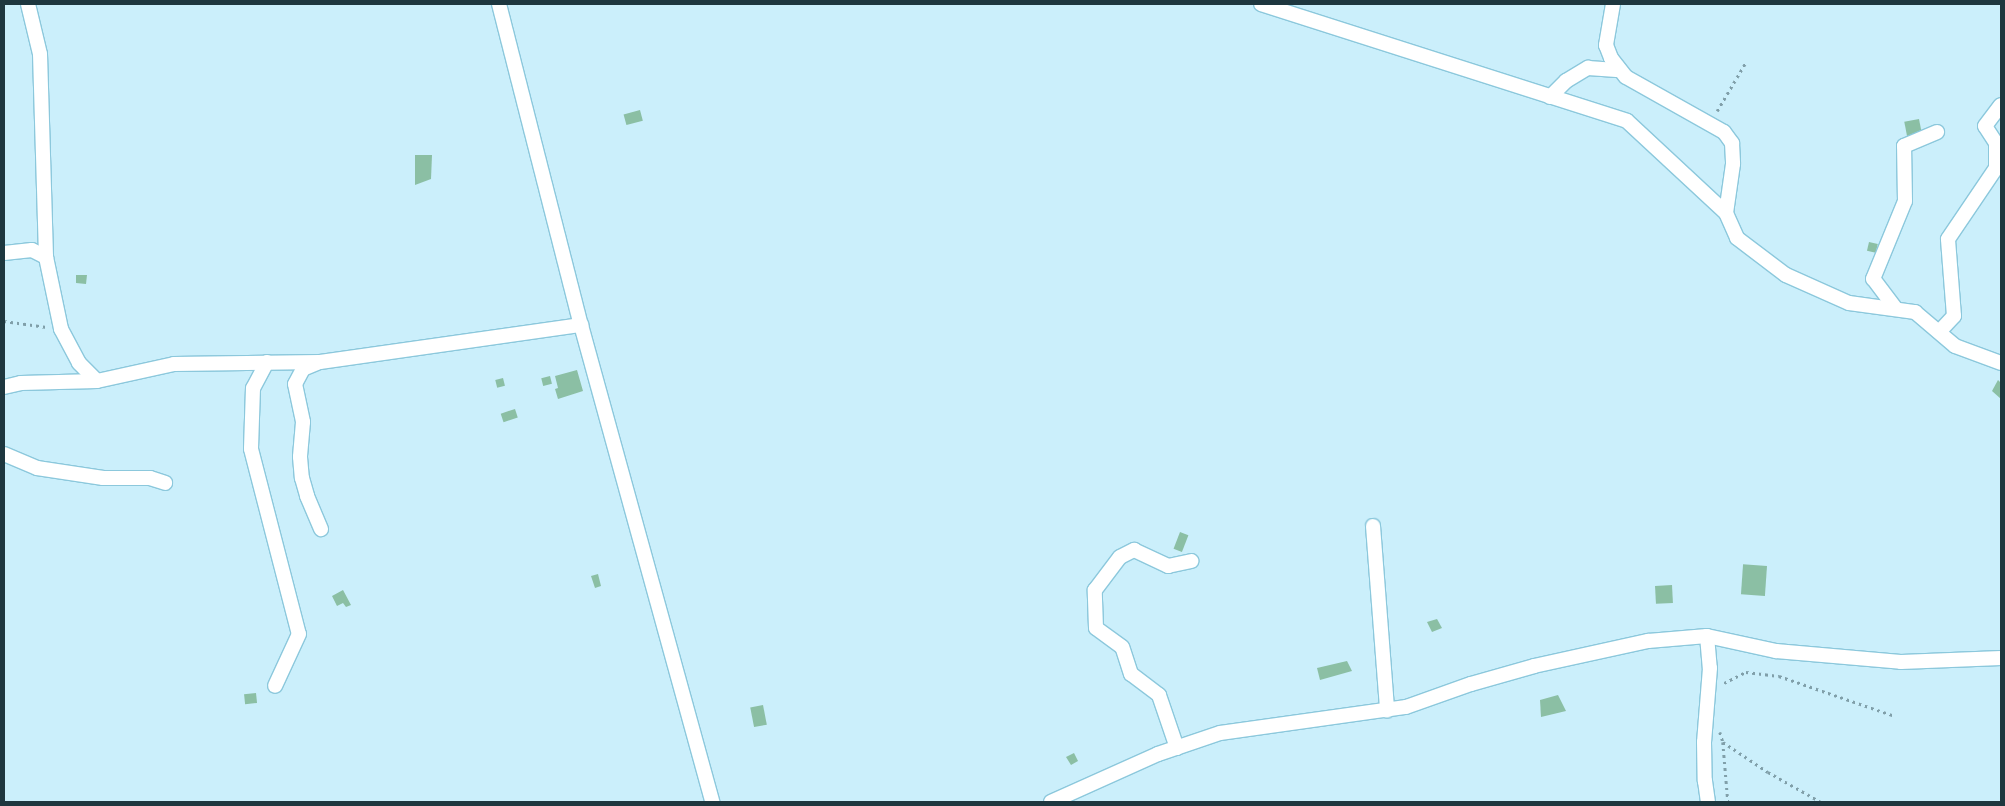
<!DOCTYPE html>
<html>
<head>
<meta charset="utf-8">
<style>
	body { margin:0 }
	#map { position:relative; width:2005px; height:806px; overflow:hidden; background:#cbeffb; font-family:"Sofia Sans Condensed",sans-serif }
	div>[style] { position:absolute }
	.building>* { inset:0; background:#8bbfa4; transform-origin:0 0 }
	.path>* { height:2.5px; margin-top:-1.25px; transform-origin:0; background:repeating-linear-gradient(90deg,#809fa9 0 2.5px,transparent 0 6.5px) }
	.roads { filter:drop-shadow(1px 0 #8cc8dc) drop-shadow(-1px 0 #8cc8dc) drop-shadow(0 1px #8cc8dc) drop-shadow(0 -1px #8cc8dc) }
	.minor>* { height:14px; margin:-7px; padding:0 7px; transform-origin:7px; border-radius:7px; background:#fff }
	span { translate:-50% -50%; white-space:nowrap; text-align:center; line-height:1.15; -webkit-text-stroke:5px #fff; paint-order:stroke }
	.frame { position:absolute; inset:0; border:5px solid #1e373f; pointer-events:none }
</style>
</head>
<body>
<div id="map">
	<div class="building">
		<i style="left:640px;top:110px;width:11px;height:17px;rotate:75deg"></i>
		<i style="left:1919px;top:119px;width:15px;height:15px;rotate:79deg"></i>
		<i style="clip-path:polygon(415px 155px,432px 155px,431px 179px,415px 185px)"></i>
		<i style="left:1869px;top:242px;width:9px;height:9px;rotate:13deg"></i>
		<i style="clip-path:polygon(76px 275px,87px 275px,86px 284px,76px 283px)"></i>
		<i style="clip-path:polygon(577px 370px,583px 391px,558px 399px,555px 389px,558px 388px,555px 376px)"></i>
		<i style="left:550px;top:376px;width:8px;height:9px;rotate:76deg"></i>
		<i style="left:503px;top:378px;width:8px;height:8px;rotate:76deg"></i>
		<i style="clip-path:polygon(1998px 380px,2001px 383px,2001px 399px,1992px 391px)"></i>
		<i style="left:515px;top:409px;width:9px;height:15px;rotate:72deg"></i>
		<i style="left:1180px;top:532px;width:9px;height:18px;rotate:21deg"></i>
		<i style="left:1767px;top:566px;width:30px;height:24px;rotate:94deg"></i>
		<i style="clip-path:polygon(598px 574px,601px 586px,595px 588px,591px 576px)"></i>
		<i style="left:1672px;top:585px;width:18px;height:17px;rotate:87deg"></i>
		<i style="clip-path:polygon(343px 590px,351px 605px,346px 607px,343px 603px,337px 606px,332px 596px)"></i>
		<i style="clip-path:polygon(1437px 619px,1442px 628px,1432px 632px,1427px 622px)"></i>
		<i style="clip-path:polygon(1347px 661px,1352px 671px,1320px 680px,1317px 668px)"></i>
		<i style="left:256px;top:693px;width:10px;height:12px;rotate:84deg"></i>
		<i style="clip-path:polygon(1558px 695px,1566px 711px,1541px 717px,1540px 700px)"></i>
		<i style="left:763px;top:705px;width:20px;height:13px;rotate:79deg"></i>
		<i style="clip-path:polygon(1074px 753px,1078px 761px,1071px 765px,1066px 757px)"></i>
	</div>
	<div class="path">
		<i style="left:1717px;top:111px;width:57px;rotate:-59.4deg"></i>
		<i style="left:4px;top:321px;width:43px;rotate:7.9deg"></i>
		<i style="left:1724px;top:683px;width:25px;rotate:-27deg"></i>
		<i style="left:1746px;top:672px;width:33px;rotate:7deg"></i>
		<i style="left:1779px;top:676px;width:120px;rotate:19deg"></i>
		<i style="left:1720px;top:732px;width:10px;rotate:73deg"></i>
		<i style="left:1723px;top:742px;width:54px;rotate:33.7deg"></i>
		<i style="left:1768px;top:772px;width:61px;rotate:29.5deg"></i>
		<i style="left:1723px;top:742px;width:60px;rotate:85.2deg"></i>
	</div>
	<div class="roads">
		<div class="minor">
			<i style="left:28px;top:4px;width:51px;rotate:76.5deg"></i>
			<i style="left:40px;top:54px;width:203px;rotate:88.3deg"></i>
			<i style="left:46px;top:257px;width:74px;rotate:78.2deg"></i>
			<i style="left:61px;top:329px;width:38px;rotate:62deg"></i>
			<i style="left:79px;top:363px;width:25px;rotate:45deg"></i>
			<i style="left:499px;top:4px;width:331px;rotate:75.7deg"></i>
			<i style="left:581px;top:325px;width:495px;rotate:74.6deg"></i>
			<i style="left:1261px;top:4px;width:384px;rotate:17.7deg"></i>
			<i style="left:1627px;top:121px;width:135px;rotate:42.9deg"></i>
			<i style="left:1726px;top:213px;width:27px;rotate:66deg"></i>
			<i style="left:1737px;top:238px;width:61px;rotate:37.1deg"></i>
			<i style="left:1786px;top:275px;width:69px;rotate:24deg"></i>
			<i style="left:1849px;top:303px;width:67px;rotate:7.8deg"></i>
			<i style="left:1915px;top:312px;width:52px;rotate:40.4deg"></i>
			<i style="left:1955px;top:346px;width:49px;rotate:20.3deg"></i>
			<i style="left:1613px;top:4px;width:42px;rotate:99.7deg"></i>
			<i style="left:1606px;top:45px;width:14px;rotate:69deg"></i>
			<i style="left:1611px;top:58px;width:24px;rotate:52deg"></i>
			<i style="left:1626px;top:77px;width:112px;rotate:29.3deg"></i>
			<i style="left:1724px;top:132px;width:14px;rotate:54deg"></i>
			<i style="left:1732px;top:143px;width:21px;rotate:87deg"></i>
			<i style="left:1733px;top:164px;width:49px;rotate:98.1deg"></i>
			<i style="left:1550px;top:97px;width:23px;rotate:-45deg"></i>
			<i style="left:1566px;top:81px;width:26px;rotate:-31deg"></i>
			<i style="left:1588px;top:68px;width:32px;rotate:4deg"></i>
			<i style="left:4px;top:253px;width:28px;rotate:-6deg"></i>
			<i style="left:32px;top:250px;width:16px;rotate:27deg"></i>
			<i style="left:1896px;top:309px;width:38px;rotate:-127deg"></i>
			<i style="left:1873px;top:279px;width:84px;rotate:-67.7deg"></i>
			<i style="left:1905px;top:201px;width:55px;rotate:-91deg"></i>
			<i style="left:1904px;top:146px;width:36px;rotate:-23deg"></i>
			<i style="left:1939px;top:332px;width:22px;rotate:-47deg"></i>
			<i style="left:1954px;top:316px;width:77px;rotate:-94.5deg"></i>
			<i style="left:1948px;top:239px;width:86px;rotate:-55.9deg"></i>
			<i style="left:1996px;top:168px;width:25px;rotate:-90deg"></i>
			<i style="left:1996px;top:143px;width:20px;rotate:-123deg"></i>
			<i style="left:1985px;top:126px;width:26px;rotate:-53deg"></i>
			<i style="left:267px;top:362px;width:30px;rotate:118deg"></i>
			<i style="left:253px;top:388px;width:61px;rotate:91.9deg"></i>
			<i style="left:251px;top:449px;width:191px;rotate:75.5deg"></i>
			<i style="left:299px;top:634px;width:57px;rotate:114.8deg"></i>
			<i style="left:317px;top:363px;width:15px;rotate:157deg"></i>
			<i style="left:303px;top:369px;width:17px;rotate:118deg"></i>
			<i style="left:295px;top:384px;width:39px;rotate:78deg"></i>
			<i style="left:303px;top:422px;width:35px;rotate:95deg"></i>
			<i style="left:300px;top:457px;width:21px;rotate:85deg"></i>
			<i style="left:302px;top:478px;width:19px;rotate:74deg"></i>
			<i style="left:307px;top:496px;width:36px;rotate:67deg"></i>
			<i style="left:4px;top:387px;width:17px;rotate:-13deg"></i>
			<i style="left:21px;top:383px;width:76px;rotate:-1.5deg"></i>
			<i style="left:97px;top:381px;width:79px;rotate:-12.4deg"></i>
			<i style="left:174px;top:364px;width:146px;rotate:-0.8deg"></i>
			<i style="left:320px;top:362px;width:264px;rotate:-8.1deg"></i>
			<i style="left:4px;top:454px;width:36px;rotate:23deg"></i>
			<i style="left:37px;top:468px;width:67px;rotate:8.6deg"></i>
			<i style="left:103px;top:478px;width:47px"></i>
			<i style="left:150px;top:478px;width:16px;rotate:18deg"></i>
			<i style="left:1373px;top:526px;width:185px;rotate:85.6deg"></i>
			<i style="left:1707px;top:636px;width:32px;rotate:85deg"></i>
			<i style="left:1710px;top:668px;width:74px;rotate:94.6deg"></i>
			<i style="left:1704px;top:742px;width:39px;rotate:89deg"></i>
			<i style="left:1705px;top:781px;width:21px;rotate:82deg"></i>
			<i style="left:1177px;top:748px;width:56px;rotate:-108.8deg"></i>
			<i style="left:1159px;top:695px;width:35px;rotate:-143deg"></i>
			<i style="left:1131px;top:674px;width:28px;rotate:-108deg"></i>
			<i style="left:1122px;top:647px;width:32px;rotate:-144deg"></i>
			<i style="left:1096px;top:628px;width:38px;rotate:-92deg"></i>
			<i style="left:1095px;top:590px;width:41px;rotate:-52.9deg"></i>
			<i style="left:1120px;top:557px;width:16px;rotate:-27deg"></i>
			<i style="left:1134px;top:550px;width:38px;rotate:25deg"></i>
			<i style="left:1168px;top:566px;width:24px;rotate:-12deg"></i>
			<i style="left:1051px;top:802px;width:117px;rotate:-24.2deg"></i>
			<i style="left:1158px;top:754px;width:65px;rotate:-18.7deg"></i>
			<i style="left:1220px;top:733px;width:188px;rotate:-8deg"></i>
			<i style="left:1406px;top:707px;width:69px;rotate:-19.5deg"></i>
			<i style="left:1471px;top:684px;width:66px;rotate:-15.9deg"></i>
			<i style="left:1534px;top:666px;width:117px;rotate:-12.4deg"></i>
			<i style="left:1648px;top:641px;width:59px;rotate:-4.8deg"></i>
			<i style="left:1707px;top:636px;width:71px;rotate:12.3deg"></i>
			<i style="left:1776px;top:651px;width:125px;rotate:5deg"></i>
			<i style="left:1901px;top:662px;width:100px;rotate:-2.3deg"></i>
		</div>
	</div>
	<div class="frame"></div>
</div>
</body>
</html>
